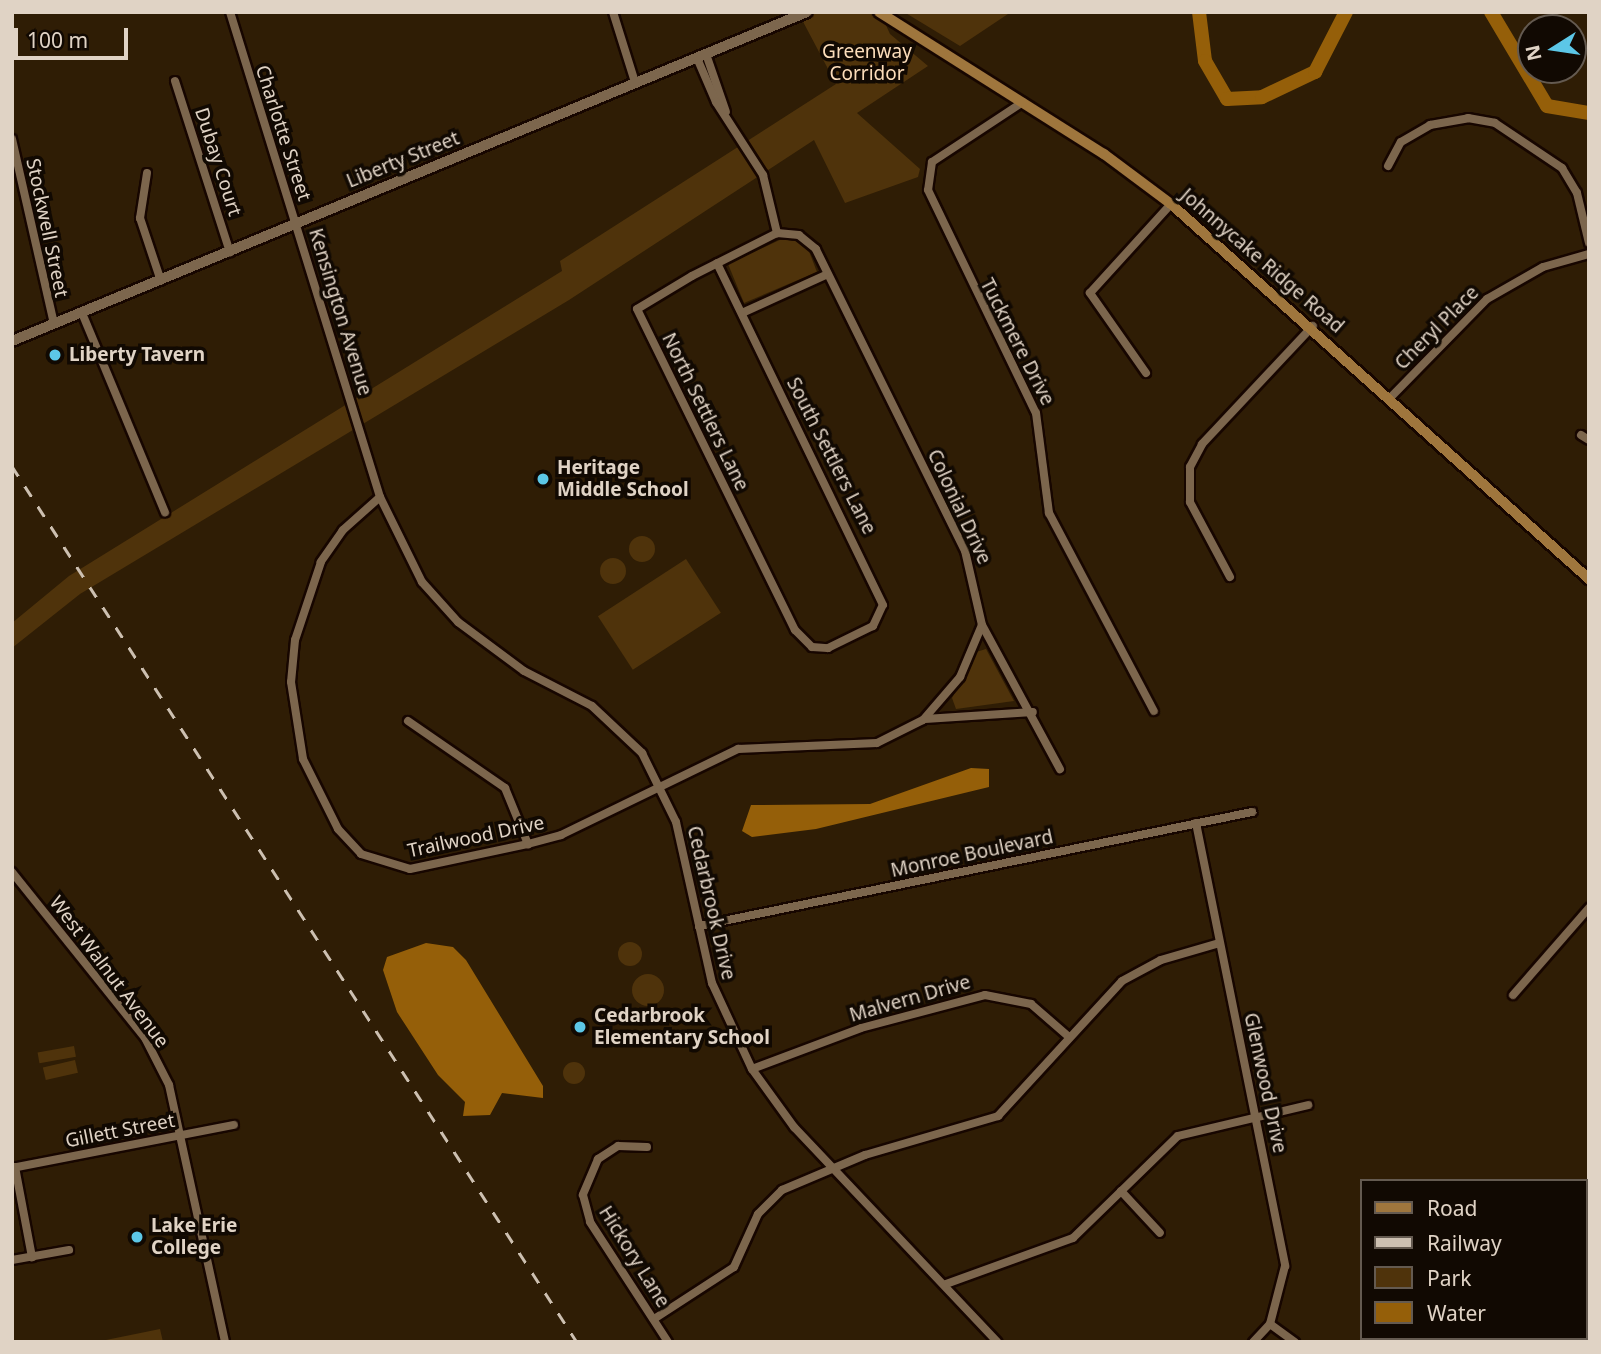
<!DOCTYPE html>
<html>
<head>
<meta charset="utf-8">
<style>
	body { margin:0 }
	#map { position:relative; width:1601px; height:1354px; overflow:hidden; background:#2f1d05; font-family:"Noto Sans",sans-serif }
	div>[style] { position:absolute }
	.green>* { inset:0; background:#4f330b; transform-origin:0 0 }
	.round { border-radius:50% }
	.water>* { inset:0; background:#955f09 }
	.river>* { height:14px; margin:-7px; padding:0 7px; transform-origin:7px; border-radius:7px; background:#955f09 }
	.roads { filter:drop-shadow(2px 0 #170600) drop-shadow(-2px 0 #170600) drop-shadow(0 2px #170600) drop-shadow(0 -2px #170600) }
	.minor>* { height:8px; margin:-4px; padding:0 4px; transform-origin:4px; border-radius:4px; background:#7c664d }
	.tertiary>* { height:10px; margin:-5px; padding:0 5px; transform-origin:5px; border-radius:5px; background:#7c664d }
	.secondary>* { height:10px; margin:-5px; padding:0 5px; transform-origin:5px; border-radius:5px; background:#9f763d }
	.rail>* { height:2.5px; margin-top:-1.25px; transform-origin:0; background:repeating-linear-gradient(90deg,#cdc0b1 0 12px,transparent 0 24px) }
	.dots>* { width:19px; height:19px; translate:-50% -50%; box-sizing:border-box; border:4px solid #110902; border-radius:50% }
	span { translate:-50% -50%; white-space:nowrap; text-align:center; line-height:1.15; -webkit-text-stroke:7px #110902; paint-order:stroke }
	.park-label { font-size:19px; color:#fcddba }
	.street-label { font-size:19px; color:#e0d3c5 }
	.poi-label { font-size:19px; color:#e0d3c5; font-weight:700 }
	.left { translate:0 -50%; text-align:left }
	.frame { position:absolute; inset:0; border:14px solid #e0d3c5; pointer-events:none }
	.legend { position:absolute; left:1360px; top:1179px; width:228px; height:161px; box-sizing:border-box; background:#110902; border:2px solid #645a50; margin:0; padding:9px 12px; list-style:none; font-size:21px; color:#e0d3c5 }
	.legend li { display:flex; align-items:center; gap:14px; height:35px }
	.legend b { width:35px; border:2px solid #645a50 }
	.north { position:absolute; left:1517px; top:14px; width:70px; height:70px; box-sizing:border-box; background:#110902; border:2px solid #645a50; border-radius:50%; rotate:258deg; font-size:19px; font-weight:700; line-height:28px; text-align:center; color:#e0d3c5 }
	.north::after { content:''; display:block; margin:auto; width:24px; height:32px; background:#5cc7e7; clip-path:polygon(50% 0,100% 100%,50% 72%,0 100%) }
	.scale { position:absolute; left:14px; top:28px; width:114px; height:32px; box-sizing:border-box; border:4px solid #e0d3c5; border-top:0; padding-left:9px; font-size:21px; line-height:24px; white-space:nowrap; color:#e0d3c5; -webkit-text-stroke:5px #110902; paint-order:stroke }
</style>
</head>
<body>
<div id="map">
	<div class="green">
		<i style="clip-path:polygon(809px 12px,880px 12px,890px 34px,928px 66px,857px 113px,920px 169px,918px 177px,845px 203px,814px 140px,569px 300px,80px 594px,12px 648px,12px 623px,69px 576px,562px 271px,560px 261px,836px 84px,800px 16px)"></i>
		<i style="clip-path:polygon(904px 12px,1011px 12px,960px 46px)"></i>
		<i style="clip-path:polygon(786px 237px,807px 246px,817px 272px,744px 303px,728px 264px)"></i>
		<i class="round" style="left:629px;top:536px;width:26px;height:26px"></i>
		<i class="round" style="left:600px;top:558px;width:26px;height:26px"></i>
		<i style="left:686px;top:559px;width:64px;height:105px;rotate:57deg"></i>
		<i style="clip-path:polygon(986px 649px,1014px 701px,956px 709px,952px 698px,976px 652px)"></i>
		<i class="round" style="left:618px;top:942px;width:24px;height:24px"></i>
		<i class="round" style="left:632px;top:974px;width:32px;height:32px"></i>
		<i style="left:74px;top:1046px;width:11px;height:37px;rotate:80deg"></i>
		<i style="left:75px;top:1060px;width:13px;height:33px;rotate:77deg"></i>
		<i class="round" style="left:563px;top:1062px;width:22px;height:22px"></i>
		<i style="clip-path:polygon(160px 1329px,163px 1342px,101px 1342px,101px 1341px)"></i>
	</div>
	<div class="water">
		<i style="clip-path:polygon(971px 768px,989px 769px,989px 787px,816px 829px,752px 837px,742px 831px,751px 805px,870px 804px)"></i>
		<i style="clip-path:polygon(426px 943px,453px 947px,466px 960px,543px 1086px,543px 1098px,502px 1093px,490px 1115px,463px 1116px,465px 1102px,438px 1075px,397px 1012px,383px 970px,387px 957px)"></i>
	</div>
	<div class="river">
		<i style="left:1199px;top:12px;width:49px;rotate:83deg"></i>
		<i style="left:1205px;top:61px;width:44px;rotate:59.9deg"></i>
		<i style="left:1227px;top:99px;width:35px;rotate:-3deg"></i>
		<i style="left:1262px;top:97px;width:59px;rotate:-25.3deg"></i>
		<i style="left:1315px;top:72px;width:68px;rotate:-62.7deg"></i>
		<i style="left:1491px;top:12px;width:109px;rotate:59.2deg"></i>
		<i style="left:1547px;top:106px;width:43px;rotate:9.5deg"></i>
	</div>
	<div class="roads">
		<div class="minor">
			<i style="left:230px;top:12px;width:508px;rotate:72.81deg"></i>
			<i style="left:380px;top:497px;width:50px;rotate:138.3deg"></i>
			<i style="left:343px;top:530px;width:39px;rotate:125deg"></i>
			<i style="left:321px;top:562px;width:82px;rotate:108.4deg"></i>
			<i style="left:295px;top:640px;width:42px;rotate:95.4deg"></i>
			<i style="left:291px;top:682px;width:78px;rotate:81.1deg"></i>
			<i style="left:303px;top:759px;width:78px;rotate:63.4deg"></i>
			<i style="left:338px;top:829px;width:34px;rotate:47deg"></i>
			<i style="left:361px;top:854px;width:51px;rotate:17deg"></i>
			<i style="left:410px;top:869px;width:121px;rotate:-12deg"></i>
			<i style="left:528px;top:844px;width:34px;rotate:-15deg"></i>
			<i style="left:561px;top:835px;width:197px;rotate:-25.9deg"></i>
			<i style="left:738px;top:749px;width:139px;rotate:-2.5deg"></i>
			<i style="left:877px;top:743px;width:51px;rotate:-26.6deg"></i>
			<i style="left:923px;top:720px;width:57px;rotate:-49.3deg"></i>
			<i style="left:960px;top:677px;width:56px;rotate:-67.1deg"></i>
			<i style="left:982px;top:625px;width:76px;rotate:-102.9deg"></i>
			<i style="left:965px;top:551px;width:337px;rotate:-116.3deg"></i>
			<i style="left:816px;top:249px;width:22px;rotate:-141deg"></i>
			<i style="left:799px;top:235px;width:22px;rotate:-175deg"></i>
			<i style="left:777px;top:233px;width:95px;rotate:153.2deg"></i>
			<i style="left:692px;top:276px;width:64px;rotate:149deg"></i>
			<i style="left:637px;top:309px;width:358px;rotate:63.8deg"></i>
			<i style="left:795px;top:630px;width:24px;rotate:45deg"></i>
			<i style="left:812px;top:647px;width:16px;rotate:4deg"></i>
			<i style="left:828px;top:648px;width:50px;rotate:-26.1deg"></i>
			<i style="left:873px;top:626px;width:23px;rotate:-65deg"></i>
			<i style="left:883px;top:605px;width:380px;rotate:-115.9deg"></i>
			<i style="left:613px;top:12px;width:73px;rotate:72.6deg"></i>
			<i style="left:706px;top:54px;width:61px;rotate:71deg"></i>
			<i style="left:697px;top:58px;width:48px;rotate:66.6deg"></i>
			<i style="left:716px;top:102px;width:87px;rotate:57.2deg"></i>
			<i style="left:763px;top:175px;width:60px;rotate:76.4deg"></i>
			<i style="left:175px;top:81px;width:180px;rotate:72.2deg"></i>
			<i style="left:1023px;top:102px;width:109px;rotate:146.6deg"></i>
			<i style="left:932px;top:162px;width:28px;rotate:98deg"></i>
			<i style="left:928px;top:190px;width:248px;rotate:64.2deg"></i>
			<i style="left:1036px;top:413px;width:101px;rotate:82.6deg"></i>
			<i style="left:1049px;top:513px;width:224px;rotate:62.1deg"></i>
			<i style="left:12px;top:139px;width:190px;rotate:77.2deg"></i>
			<i style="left:1388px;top:166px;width:27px;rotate:-62deg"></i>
			<i style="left:1401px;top:142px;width:34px;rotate:-30deg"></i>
			<i style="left:1430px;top:125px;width:39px;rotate:-10deg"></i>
			<i style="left:1468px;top:118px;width:27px;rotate:10deg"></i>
			<i style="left:1495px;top:123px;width:81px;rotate:33.9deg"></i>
			<i style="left:1562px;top:168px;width:29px;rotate:59deg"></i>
			<i style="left:1577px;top:193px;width:51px;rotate:76.5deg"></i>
			<i style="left:147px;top:173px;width:46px;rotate:98.8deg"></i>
			<i style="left:140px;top:218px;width:66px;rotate:71.6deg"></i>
			<i style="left:82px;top:313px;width:216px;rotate:67.4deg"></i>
			<i style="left:742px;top:313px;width:94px;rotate:-24.4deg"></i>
			<i style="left:1146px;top:373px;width:98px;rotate:-125deg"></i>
			<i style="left:1090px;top:293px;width:120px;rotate:-47.7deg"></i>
			<i style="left:1389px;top:399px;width:140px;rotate:-45.6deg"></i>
			<i style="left:1487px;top:299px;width:64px;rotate:-29.7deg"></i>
			<i style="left:1543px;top:267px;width:48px;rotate:-15.8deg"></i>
			<i style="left:1581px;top:435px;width:9px;rotate:32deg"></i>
			<i style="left:380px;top:497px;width:95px;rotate:63.7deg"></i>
			<i style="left:422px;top:582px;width:54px;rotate:48deg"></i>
			<i style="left:458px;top:622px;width:82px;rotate:36.6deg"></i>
			<i style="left:524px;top:671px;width:76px;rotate:27.2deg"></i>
			<i style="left:592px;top:706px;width:69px;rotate:43.2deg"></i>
			<i style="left:642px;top:753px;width:77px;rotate:63.8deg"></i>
			<i style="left:676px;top:822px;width:165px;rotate:77.4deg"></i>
			<i style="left:712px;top:983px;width:95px;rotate:65.1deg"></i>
			<i style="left:752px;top:1069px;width:72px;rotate:54.1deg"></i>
			<i style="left:794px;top:1127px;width:296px;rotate:46.6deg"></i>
			<i style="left:1230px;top:577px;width:85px;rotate:-118.1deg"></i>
			<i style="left:1190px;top:502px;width:35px;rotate:-90deg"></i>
			<i style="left:1190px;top:467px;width:26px;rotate:-62deg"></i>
			<i style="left:1202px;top:444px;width:162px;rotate:-46.8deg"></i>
			<i style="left:982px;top:625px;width:164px;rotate:61.6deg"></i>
			<i style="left:925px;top:719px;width:108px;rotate:-3.7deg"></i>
			<i style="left:408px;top:721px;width:118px;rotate:34.6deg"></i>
			<i style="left:505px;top:788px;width:61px;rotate:67.7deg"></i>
			<i style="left:1196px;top:823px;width:452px;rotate:78.6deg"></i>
			<i style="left:1285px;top:1266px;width:60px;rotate:104.5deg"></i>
			<i style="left:1270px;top:1324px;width:25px;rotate:133deg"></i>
			<i style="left:12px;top:872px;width:213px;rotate:51.3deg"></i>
			<i style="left:145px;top:1038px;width:53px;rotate:62.9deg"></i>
			<i style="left:169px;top:1085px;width:263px;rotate:77.7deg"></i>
			<i style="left:699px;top:926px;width:565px;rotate:-11.65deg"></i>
			<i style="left:1513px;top:995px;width:116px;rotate:-48.9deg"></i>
			<i style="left:752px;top:1069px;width:116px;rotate:-20.6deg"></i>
			<i style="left:861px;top:1028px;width:128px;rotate:-14.9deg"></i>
			<i style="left:985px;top:995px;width:47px;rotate:11.1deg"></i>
			<i style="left:1031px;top:1004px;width:50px;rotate:41deg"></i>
			<i style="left:647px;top:1147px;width:29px;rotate:-178deg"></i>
			<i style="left:618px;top:1146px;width:24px;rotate:147deg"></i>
			<i style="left:598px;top:1159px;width:39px;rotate:113deg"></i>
			<i style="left:583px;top:1195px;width:28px;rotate:75deg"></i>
			<i style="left:590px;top:1222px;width:143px;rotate:57deg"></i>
			<i style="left:15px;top:1167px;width:92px;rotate:79.3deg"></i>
			<i style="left:12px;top:1168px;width:226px;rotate:-11deg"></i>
			<i style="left:1121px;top:1191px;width:57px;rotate:47.1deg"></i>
			<i style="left:12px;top:1260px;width:58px;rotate:-10deg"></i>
			<i style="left:946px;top:1284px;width:135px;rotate:-19.9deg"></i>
			<i style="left:1073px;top:1238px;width:146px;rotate:-44.2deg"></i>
			<i style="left:1178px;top:1136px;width:134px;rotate:-13.4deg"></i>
			<i style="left:654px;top:1319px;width:95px;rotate:-33deg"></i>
			<i style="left:734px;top:1267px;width:58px;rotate:-65.6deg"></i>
			<i style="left:758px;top:1214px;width:34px;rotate:-45deg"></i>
			<i style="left:782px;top:1190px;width:90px;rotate:-22.9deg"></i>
			<i style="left:865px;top:1155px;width:139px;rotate:-16.3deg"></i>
			<i style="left:998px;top:1116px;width:183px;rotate:-47.4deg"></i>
			<i style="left:1122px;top:981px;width:44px;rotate:-28.3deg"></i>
			<i style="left:1161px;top:960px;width:60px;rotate:-16.3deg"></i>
			<i style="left:1270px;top:1324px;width:31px;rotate:36deg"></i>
		</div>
		<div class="tertiary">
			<i style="left:12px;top:341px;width:860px;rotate:-22.48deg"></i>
		</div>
		<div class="secondary">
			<i style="left:879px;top:12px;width:266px;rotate:32.3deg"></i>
			<i style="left:1104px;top:154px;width:84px;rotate:36.7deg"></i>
			<i style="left:1171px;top:204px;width:562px;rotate:41.9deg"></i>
		</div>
	</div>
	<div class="rail">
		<i style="left:12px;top:466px;width:1042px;rotate:57.18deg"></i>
	</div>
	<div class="dots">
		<i style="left:55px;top:355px;background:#5cc7e7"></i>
		<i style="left:543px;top:479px;background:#5cc7e7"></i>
		<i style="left:580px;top:1027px;background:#5cc7e7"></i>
		<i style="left:137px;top:1237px;background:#5cc7e7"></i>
	</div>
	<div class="park-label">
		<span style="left:867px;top:63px">Greenway<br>Corridor</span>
	</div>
	<div class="street-label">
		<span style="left:283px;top:133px;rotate:72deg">Charlotte Street</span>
		<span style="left:403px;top:160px;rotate:-22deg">Liberty Street</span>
		<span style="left:218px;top:162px;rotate:72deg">Dubay Court</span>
		<span style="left:47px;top:228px;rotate:78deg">Stockwell Street</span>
		<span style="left:1262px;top:261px;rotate:41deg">Johnnycake Ridge Road</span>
		<span style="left:340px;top:312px;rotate:73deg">Kensington Avenue</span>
		<span style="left:1437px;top:328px;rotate:-45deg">Cheryl Place</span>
		<span style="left:1017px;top:342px;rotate:63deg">Tuckmere Drive</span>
		<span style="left:705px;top:412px;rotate:64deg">North Settlers Lane</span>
		<span style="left:831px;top:456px;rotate:63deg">South Settlers Lane</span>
		<span style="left:959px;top:507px;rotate:65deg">Colonial Drive</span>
		<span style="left:476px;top:837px;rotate:-12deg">Trailwood Drive</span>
		<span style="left:972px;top:854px;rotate:-12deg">Monroe Boulevard</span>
		<span style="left:711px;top:903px;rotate:77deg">Cedarbrook Drive</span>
		<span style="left:109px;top:972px;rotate:53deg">West Walnut Avenue</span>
		<span style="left:910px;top:999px;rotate:-16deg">Malvern Drive</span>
		<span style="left:1265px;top:1083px;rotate:78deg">Glenwood Drive</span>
		<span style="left:120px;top:1131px;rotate:-11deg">Gillett Street</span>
		<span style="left:634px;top:1257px;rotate:58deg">Hickory Lane</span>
	</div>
	<div class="poi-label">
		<span class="left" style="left:69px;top:355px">Liberty Tavern</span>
		<span class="left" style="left:557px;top:479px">Heritage<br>Middle School</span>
		<span class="left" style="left:594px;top:1027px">Cedarbrook<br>Elementary School</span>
		<span class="left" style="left:151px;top:1237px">Lake Erie<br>College</span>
	</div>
	<div class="frame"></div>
	<ul class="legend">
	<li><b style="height:9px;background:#9f763d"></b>Road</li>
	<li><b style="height:9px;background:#cdc0b1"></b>Railway</li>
	<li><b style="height:19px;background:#4f330b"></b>Park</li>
	<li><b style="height:19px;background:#955f09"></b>Water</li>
	</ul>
	<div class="north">N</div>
	<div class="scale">100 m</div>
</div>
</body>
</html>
